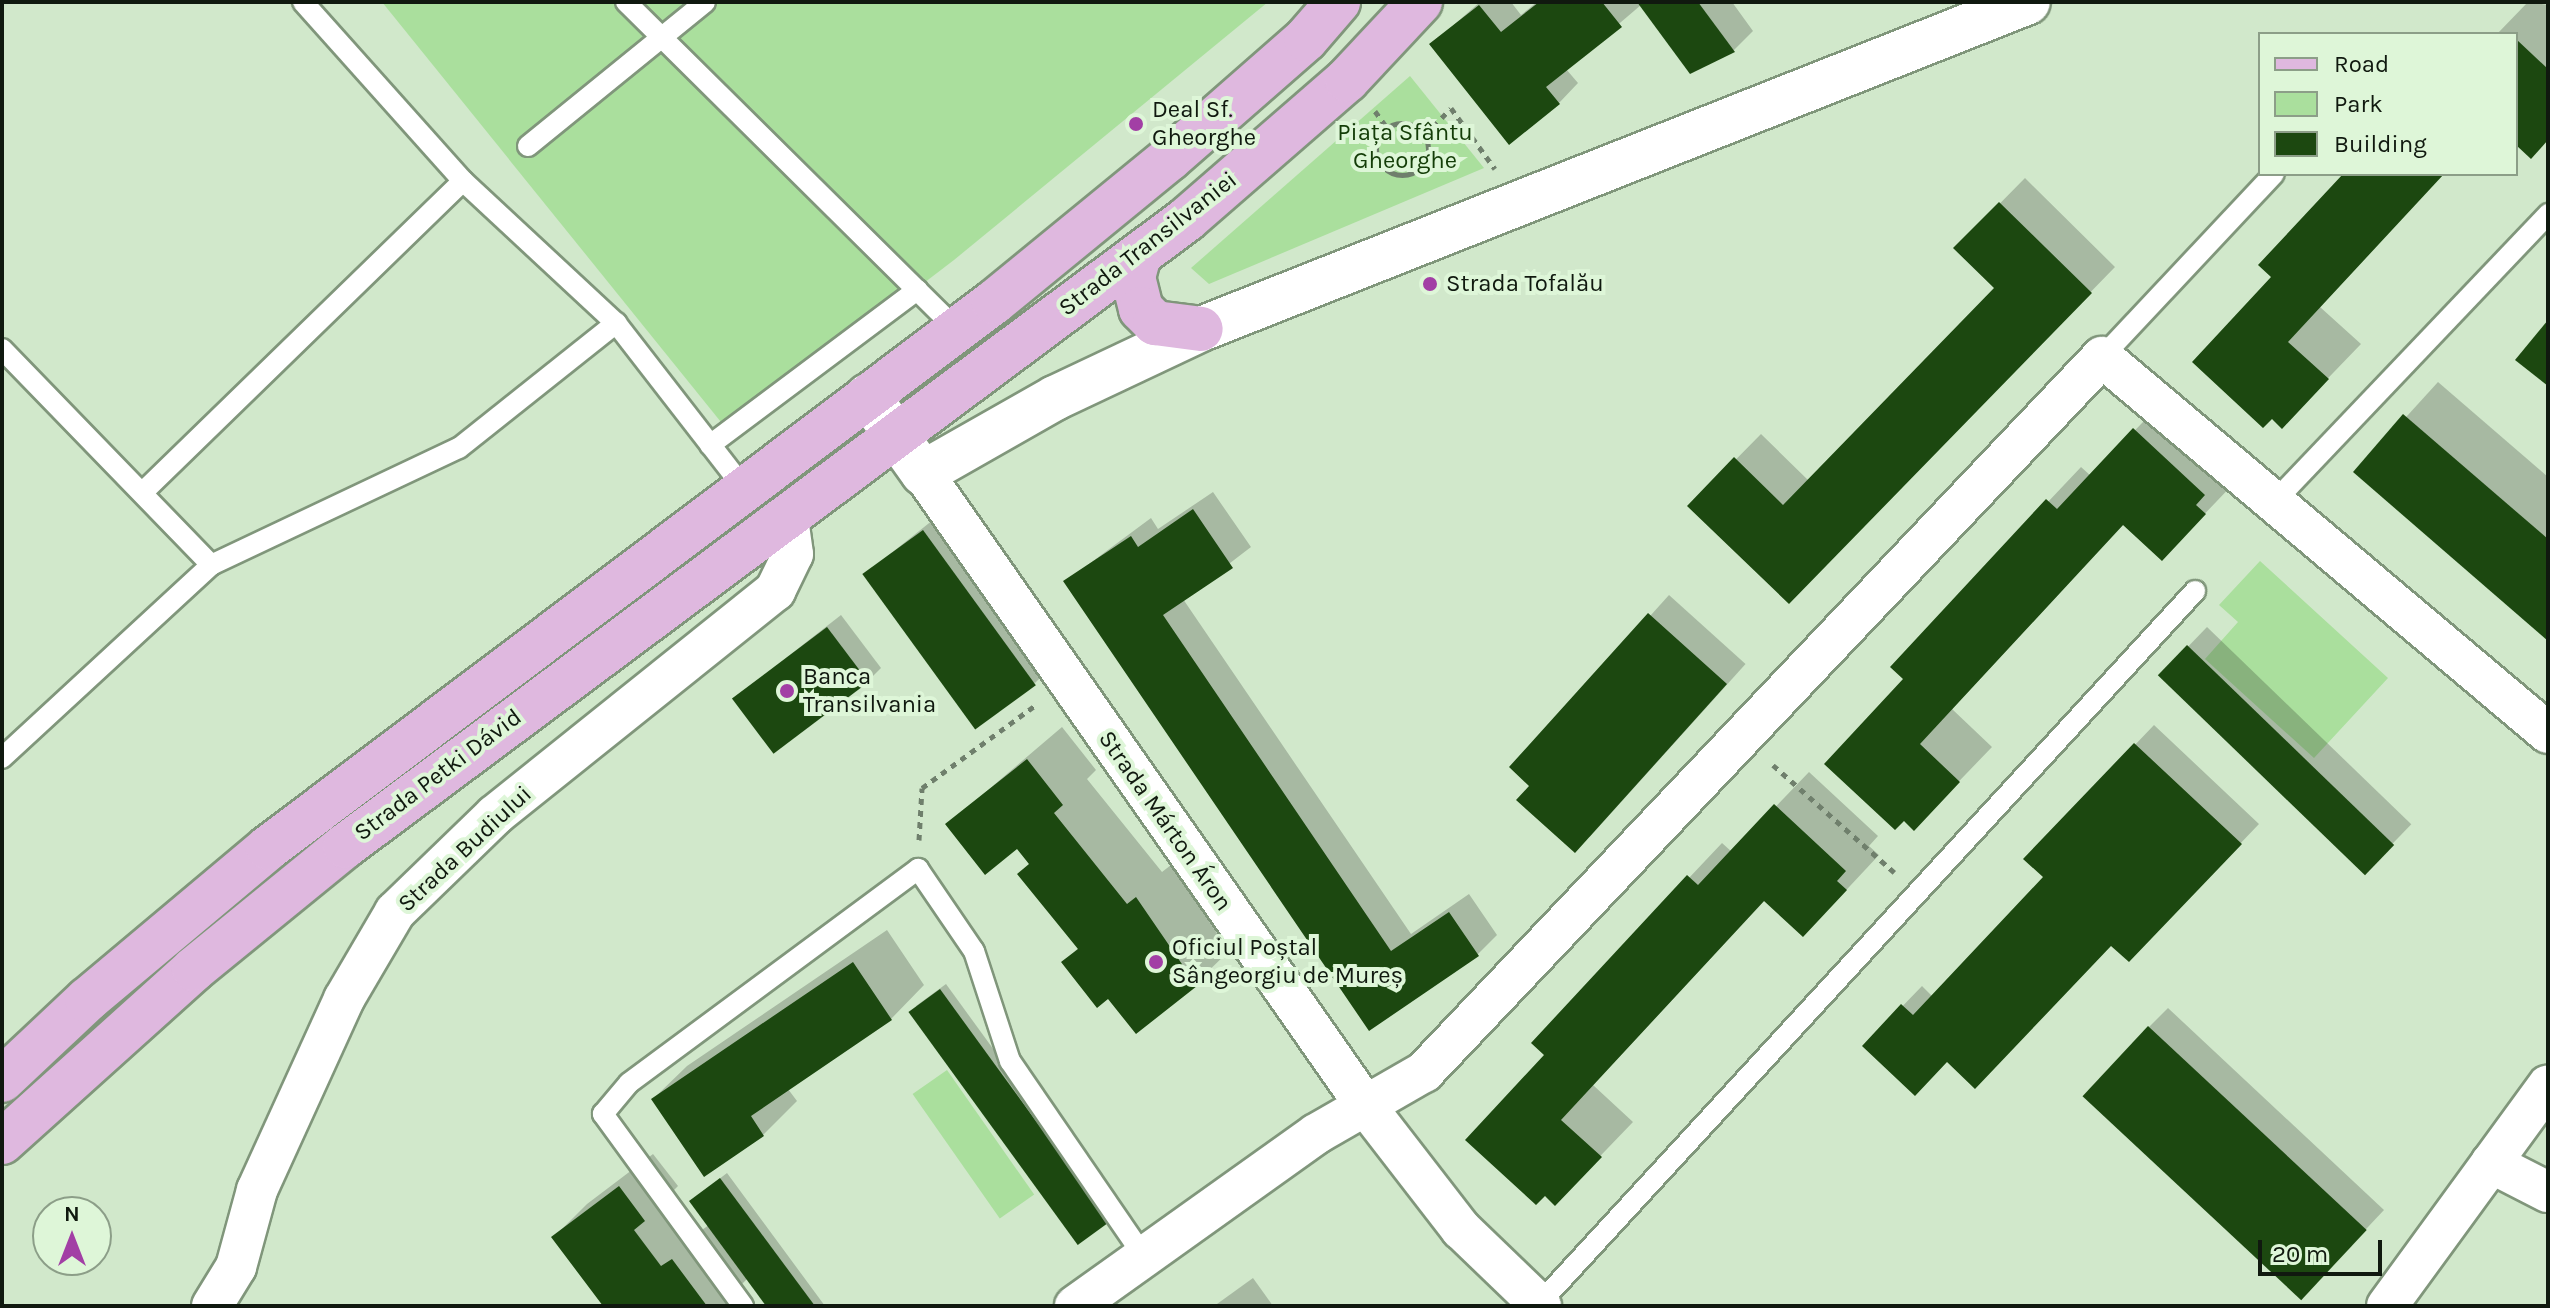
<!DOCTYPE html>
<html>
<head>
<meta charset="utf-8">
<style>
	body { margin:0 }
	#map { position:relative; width:2550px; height:1308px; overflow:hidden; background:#d1e8cb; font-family:Karla,sans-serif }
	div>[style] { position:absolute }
	.green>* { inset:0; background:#aadf9d; transform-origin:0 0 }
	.shadow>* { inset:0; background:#0003; transform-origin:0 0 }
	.building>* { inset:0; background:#1c4810; transform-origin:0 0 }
	.path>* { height:5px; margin-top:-2.5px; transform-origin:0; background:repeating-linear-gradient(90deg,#6f7f6c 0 6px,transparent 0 12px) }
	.path>.ring { margin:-2.5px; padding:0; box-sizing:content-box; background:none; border:5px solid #6f7f6c; border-radius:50% }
	.roads { filter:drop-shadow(2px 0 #80967b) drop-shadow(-2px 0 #80967b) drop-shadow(0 2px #80967b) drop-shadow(0 -2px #80967b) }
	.service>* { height:20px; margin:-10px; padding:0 10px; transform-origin:10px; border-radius:10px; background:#fff }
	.minor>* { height:40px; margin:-20px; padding:0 20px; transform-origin:20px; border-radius:20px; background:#fff }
	.tertiary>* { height:44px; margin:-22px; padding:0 22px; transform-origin:22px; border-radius:22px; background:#fff }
	.primary>* { height:44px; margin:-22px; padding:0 22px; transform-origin:22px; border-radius:22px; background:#dfb8df }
	.dots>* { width:22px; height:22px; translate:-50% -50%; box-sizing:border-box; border:4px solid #def6d8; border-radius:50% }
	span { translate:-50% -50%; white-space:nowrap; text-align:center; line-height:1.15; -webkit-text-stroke:8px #def6d8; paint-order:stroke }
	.poi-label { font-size:24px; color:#10190f }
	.left { translate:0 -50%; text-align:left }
	.park-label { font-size:24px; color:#143d08 }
	.street-label { font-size:24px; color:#10190f }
	.frame { position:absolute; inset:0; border:4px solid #10190f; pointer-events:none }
	.legend { position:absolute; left:2258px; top:32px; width:260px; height:144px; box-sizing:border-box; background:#def6d8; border:2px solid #8c9e88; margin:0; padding:10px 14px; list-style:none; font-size:24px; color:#10190f }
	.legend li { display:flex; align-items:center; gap:16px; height:40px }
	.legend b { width:40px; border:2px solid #8c9e88 }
	.north { position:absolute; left:32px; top:1196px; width:80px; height:80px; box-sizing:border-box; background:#def6d8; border:2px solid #8c9e88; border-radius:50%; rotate:0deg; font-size:22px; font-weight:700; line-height:32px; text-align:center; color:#10190f }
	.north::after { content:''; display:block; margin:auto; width:28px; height:36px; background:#a23fa5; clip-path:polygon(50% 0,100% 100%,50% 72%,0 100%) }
	.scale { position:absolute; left:2258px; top:1240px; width:124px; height:36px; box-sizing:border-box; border:4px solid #10190f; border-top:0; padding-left:10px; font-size:24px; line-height:28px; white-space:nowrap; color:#10190f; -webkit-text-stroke:6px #def6d8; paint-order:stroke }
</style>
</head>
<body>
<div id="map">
	<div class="green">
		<i style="clip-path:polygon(382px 2px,1268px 2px,954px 260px,729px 432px)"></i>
		<i style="clip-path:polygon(1410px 76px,1484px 168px,1209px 284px,1191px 268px)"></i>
		<i style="clip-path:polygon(2260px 561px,2388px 678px,2314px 758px,2205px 659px,2238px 622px,2219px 605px)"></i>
		<i style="left:947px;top:1070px;width:152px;height:42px;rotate:55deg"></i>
	</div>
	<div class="shadow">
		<i style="clip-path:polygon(1480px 2px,1511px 2px,1521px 15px,1537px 2px,1732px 2px,1753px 31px,1734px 50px,1690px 72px,1641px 5px,1566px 69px,1578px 83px,1559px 103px,1432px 44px)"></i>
		<i style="clip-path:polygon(2528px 2px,2548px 5px,2548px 138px,2516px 143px,2516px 34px,2497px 34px)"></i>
		<i style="clip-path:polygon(2345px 174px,2443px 174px,2320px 307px,2361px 344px,2282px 426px,2274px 277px)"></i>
		<i style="clip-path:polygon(2025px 178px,2115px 267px,1813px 577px,1690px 506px,1761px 434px,1809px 481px,1997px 288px,1956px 248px)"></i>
		<i style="clip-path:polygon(2438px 382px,2548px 477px,2548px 638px,2356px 472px)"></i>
		<i style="clip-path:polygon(2168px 396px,2238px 479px,2195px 524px,2125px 523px,1952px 709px,1992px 747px,1914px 828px,1906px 679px,1892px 667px,2081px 467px,2091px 476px)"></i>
		<i style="clip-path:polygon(1213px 492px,1251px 547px,1183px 599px,1411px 934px,1469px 894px,1497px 935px,1477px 955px,1369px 1028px,1066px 581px,1151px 518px,1158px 529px)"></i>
		<i style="clip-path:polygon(943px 512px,1054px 664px,1035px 683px,865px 574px)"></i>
		<i style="left:1669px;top:595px;width:103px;height:233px;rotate:42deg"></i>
		<i style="clip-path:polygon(841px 615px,881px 668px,868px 681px,735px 698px)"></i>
		<i style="left:2207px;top:627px;width:284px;height:66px;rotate:44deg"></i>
		<i style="clip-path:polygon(2154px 725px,2259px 824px,2148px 940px,2112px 944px,1947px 1060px,1864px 1046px,1922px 986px,1933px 997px,2046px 877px,2026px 859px)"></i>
		<i style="clip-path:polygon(1062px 727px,1096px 770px,1087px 779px,1162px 872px,1171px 865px,1229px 951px,1195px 984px,1109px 996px,1064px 963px,1079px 947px,1018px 846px,948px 824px)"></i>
		<i style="clip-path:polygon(1809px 772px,1878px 836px,1869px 846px,1879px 855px,1836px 901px,1766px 899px,1593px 1085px,1633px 1122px,1555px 1203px,1547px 1055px,1533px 1043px,1722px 843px,1732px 852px)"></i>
		<i style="clip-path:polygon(887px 930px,924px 985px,891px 1019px,788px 1089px,797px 1101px,763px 1135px,653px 1099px,687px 1066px)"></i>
		<i style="clip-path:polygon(946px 984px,1114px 1215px,1108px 1221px,916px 1006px)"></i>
		<i style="clip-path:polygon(2168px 1008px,2384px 1210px,2319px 1279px,2149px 1027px)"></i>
		<i style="clip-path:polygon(653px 1154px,678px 1186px,667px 1197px,696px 1234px,709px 1225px,697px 1196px,727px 1173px,825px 1306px,769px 1306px,748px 1278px,732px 1294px,741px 1306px,606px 1306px,554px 1237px,587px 1204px)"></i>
		<i style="clip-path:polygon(1253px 1278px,1273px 1306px,1218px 1306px,1217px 1304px)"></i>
	</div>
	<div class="building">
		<i style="clip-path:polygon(1539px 2px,1602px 2px,1622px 27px,1546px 87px,1560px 104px,1509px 145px,1429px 44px,1479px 5px,1501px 32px)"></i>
		<i style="clip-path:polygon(1637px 2px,1698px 2px,1735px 52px,1690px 74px)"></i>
		<i style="clip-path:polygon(2516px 39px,2548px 69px,2548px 140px,2531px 159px,2516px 145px)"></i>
		<i style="clip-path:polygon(2343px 174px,2444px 174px,2288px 342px,2329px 379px,2282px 429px,2272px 419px,2263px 428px,2192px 362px,2271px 277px,2258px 265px)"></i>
		<i style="clip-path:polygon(1999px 202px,2092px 293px,1789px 604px,1687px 506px,1734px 457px,1783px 505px,1994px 288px,1953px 248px)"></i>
		<i style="clip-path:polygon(2548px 320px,2548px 386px,2515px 360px)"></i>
		<i style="clip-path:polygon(2403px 414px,2548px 539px,2548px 641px,2353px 472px)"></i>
		<i style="clip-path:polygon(2133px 428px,2205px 495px,2196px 505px,2206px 514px,2162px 561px,2123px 525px,1920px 744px,1960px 782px,1914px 831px,1904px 821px,1895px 830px,1824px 764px,1903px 679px,1890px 667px,2046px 499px,2057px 509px)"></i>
		<i style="clip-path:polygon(1193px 509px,1233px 568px,1163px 615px,1391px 951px,1449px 912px,1479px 956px,1369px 1031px,1063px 581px,1131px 536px,1138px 547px)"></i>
		<i style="left:923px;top:530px;width:192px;height:75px;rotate:54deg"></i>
		<i style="clip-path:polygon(1648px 613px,1727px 684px,1575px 853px,1516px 800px,1529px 786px,1509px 767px)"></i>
		<i style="left:827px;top:627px;width:69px;height:119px;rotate:53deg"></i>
		<i style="left:2187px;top:645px;width:288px;height:42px;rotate:44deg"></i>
		<i style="clip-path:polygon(2134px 743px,2242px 844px,2129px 962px,2111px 946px,1975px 1089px,1947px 1062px,1915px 1096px,1862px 1046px,1901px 1004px,1913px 1015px,2043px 877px,2023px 859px)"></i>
		<i style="clip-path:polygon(1027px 759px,1063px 805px,1054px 813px,1127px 904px,1136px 897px,1197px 986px,1136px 1034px,1108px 999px,1097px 1008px,1061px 962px,1078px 949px,1017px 874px,1029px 864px,1017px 849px,985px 875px,945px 824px)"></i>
		<i style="clip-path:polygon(1774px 804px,1846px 871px,1837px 881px,1847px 890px,1803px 937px,1764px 901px,1561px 1120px,1602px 1157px,1555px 1206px,1545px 1196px,1536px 1205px,1465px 1140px,1544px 1055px,1531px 1043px,1687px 875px,1698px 885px)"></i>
		<i style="clip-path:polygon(853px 962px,892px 1020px,751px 1116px,764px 1136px,704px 1177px,651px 1099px)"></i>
		<i style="left:940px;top:989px;width:288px;height:39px;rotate:54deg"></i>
		<i style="left:2148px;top:1026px;width:299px;height:96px;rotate:43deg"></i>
		<i style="clip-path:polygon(720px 1178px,815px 1306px,766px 1306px,689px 1201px)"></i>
		<i style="clip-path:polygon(619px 1186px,645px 1221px,634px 1230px,661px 1266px,672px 1259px,707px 1306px,603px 1306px,551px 1237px)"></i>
	</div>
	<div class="path">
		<i style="left:1375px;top:111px;width:19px;rotate:54deg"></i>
		<i class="ring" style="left:1376px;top:123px;width:47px;height:47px"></i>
		<i style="left:1425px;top:135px;width:37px;rotate:-46deg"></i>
		<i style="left:1451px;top:108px;width:75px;rotate:54.2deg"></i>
		<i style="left:1773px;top:765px;width:162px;rotate:41.5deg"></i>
		<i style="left:919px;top:840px;width:52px;rotate:-86.7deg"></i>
		<i style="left:922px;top:788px;width:142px;rotate:-36.1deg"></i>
	</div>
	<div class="roads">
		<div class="service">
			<i style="left:303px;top:2px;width:240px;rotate:48.2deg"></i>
			<i style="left:463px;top:181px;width:209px;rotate:42.9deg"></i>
			<i style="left:616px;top:323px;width:209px;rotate:52.2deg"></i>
			<i style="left:626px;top:2px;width:466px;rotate:44.7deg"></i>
			<i style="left:528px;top:146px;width:228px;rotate:-39.1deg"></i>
			<i style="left:2px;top:349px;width:301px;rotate:45.9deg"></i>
			<i style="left:2102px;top:357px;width:251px;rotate:-46.8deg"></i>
			<i style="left:710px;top:445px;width:259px;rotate:-36.8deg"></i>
			<i style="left:143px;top:492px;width:446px;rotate:-44.2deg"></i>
			<i style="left:2274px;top:502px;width:398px;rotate:-46.4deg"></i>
			<i style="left:2px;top:758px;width:284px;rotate:-42.7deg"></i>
			<i style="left:211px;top:565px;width:274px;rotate:-25.3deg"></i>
			<i style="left:459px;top:448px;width:201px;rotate:-38.5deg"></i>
			<i style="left:1539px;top:1304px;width:969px;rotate:-47.38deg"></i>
			<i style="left:743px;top:1306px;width:238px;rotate:-126.1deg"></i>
			<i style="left:603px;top:1114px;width:40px;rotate:-50deg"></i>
			<i style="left:629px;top:1083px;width:360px;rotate:-36.5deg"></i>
			<i style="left:918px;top:869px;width:99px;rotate:55.7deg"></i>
			<i style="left:974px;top:951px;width:116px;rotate:71.9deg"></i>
			<i style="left:1010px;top:1061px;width:239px;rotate:55.6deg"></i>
		</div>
		<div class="minor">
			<i style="left:923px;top:473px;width:771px;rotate:55.03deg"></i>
			<i style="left:1365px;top:1105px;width:157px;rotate:52.3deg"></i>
			<i style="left:1461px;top:1229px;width:111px;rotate:43.9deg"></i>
			<i style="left:2491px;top:1163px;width:64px;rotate:27deg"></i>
			<i style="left:212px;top:1306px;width:46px;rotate:-58.4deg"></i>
			<i style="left:236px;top:1267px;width:80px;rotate:-74.7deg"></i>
			<i style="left:257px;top:1190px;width:210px;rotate:-65.5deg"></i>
			<i style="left:344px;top:999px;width:101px;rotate:-59.6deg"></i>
			<i style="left:395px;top:912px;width:139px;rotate:-44.1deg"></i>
			<i style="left:495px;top:815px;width:359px;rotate:-38.7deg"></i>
			<i style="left:775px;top:591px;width:41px;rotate:-64.1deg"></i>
			<i style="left:793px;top:554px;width:36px;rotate:-98deg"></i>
			<i style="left:1075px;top:1306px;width:296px;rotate:-35.5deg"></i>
			<i style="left:1316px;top:1134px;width:125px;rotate:-29.9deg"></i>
			<i style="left:1424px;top:1072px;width:985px;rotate:-46.52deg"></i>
			<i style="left:2102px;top:357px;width:583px;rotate:40.13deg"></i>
			<i style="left:2387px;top:1306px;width:273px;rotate:-53.9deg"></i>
		</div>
		<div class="tertiary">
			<i style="left:868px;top:396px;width:95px;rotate:54.5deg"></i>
			<i style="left:923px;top:473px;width:152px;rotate:-29.6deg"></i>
			<i style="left:1055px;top:398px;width:161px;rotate:-25.3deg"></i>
			<i style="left:1201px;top:329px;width:889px;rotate:-21.57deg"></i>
		</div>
		<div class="primary">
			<i style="left:1139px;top:255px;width:23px;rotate:105deg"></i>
			<i style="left:1133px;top:277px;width:33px;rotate:76deg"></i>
			<i style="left:1141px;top:309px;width:20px;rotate:45deg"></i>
			<i style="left:1155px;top:323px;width:46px;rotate:7.4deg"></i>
			<i style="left:2px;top:1080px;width:117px;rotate:-43.3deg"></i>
			<i style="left:87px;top:1000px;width:236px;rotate:-40deg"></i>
			<i style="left:268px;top:848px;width:908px;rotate:-36.95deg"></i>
			<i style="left:994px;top:302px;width:226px;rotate:-39.3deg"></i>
			<i style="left:1169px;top:159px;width:182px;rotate:-41.2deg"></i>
			<i style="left:1306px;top:39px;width:49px;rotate:-49.1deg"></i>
			<i style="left:2px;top:1142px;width:258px;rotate:-42deg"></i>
			<i style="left:194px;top:969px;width:195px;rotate:-39.2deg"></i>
			<i style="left:345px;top:846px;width:1050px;rotate:-36.67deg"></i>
			<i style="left:1187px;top:219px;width:212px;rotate:-41deg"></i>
			<i style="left:1347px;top:80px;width:107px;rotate:-46.9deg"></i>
		</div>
	</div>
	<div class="dots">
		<i style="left:1136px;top:124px;background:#a23fa5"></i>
		<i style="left:1430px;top:284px;background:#a23fa5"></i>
		<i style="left:787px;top:691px;background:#a23fa5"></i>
		<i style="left:1156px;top:962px;background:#a23fa5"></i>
	</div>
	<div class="poi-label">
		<span class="left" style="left:1152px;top:124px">Deal Sf.<br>Gheorghe</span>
		<span class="left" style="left:1446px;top:284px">Strada Tofalău</span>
		<span class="left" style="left:803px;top:691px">Banca<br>Transilvania</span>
		<span class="left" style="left:1172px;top:962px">Oficiul Poștal<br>Sângeorgiu de Mureș</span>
	</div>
	<div class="park-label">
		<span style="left:1405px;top:147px">Piața Sfântu<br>Gheorghe</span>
	</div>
	<div class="street-label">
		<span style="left:1148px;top:244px;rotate:-38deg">Strada Transilvaniei</span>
		<span style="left:438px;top:775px;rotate:-37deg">Strada Petki Dávid</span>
		<span style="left:1165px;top:821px;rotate:55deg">Strada Márton Áron</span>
		<span style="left:465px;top:849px;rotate:-43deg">Strada Budiului</span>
	</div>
	<div class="frame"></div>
	<ul class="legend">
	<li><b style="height:10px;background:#dfb8df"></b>Road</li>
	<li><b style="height:22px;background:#aadf9d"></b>Park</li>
	<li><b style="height:22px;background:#1c4810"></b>Building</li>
	</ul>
	<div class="north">N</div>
	<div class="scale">20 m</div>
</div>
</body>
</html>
